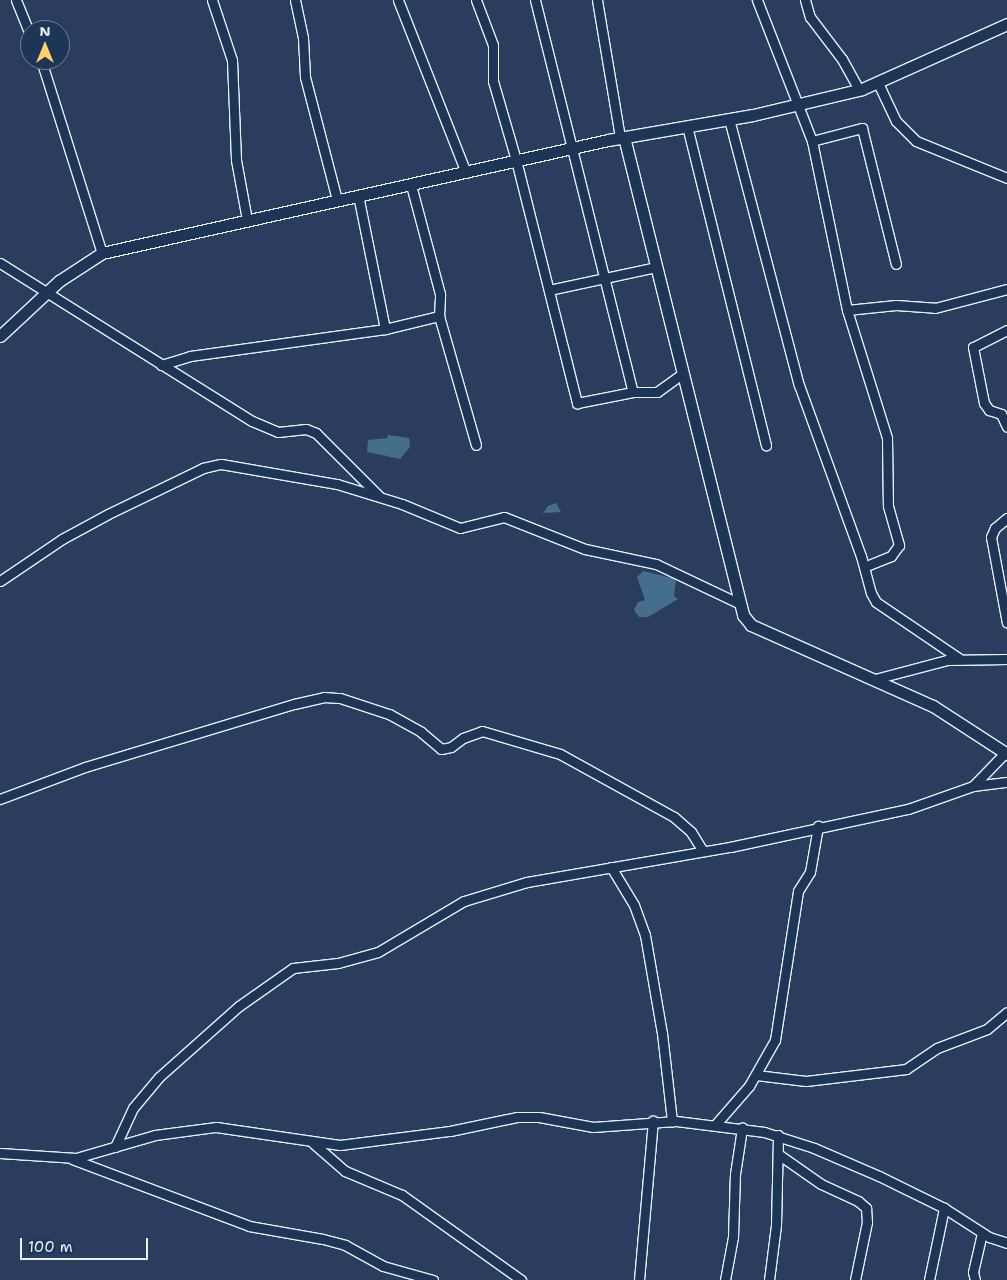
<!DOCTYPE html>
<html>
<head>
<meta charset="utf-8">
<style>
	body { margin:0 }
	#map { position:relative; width:1007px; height:1280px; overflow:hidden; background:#2a3d5f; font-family:"Shantell Sans",sans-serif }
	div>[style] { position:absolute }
	.water>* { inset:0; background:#456e8c }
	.roads { filter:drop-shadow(1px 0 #e8f1f8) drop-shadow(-1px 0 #e8f1f8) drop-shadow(0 1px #e8f1f8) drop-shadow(0 -1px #e8f1f8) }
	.minor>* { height:9px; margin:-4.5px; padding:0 4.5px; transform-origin:4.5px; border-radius:4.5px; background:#1d3557 }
	.tertiary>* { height:11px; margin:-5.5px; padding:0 5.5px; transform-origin:5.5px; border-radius:5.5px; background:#1d3557 }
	span { translate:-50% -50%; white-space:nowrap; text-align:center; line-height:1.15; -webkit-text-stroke:4px #1d3557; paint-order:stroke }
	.north { position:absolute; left:20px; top:20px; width:50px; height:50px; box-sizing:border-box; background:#1d3557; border:1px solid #6e8097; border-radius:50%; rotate:0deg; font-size:14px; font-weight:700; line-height:20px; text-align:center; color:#e8f1f8 }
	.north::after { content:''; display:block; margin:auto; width:18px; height:22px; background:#ffd166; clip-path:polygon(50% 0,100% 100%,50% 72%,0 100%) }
	.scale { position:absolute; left:20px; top:1238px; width:128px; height:22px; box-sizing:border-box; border:2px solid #e8f1f8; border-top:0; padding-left:6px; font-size:15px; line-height:18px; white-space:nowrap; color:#e8f1f8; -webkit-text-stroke:4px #1d3557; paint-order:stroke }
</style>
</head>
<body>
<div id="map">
	<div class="water">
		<i style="clip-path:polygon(388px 435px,409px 438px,410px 447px,400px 459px,367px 452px,368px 440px,387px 438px)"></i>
		<i style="clip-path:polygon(556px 503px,561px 512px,543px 513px,548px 506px)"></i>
		<i style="clip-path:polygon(643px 571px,676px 579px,674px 596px,678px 599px,648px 617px,639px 617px,634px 610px,638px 602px,645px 600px,637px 577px)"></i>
	</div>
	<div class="roads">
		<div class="minor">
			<i style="left:16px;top:0;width:37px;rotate:68deg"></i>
			<i style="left:212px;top:0;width:63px;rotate:71.6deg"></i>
			<i style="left:232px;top:60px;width:100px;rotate:87.7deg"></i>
			<i style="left:236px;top:160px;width:61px;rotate:79.6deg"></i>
			<i style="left:295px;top:0;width:39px;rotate:78deg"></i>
			<i style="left:303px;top:38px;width:39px;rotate:87deg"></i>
			<i style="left:305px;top:77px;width:127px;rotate:75.4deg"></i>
			<i style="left:398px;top:0;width:186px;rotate:68.5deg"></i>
			<i style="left:476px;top:0;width:48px;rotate:69.3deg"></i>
			<i style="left:493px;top:45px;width:36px;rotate:90deg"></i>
			<i style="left:493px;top:81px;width:82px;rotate:73.8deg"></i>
			<i style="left:516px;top:160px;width:251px;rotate:75.9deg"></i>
			<i style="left:577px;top:403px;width:57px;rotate:-11.1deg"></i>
			<i style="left:535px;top:0;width:404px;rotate:76deg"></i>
			<i style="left:633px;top:392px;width:24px"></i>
			<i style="left:657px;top:392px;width:31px;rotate:-36deg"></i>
			<i style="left:597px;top:0;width:140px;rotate:80.5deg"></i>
			<i style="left:757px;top:0;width:151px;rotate:68.7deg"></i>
			<i style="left:812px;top:141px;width:173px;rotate:78.3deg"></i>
			<i style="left:847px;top:310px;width:134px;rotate:72.6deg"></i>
			<i style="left:887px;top:438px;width:68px;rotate:89.2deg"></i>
			<i style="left:888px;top:506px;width:41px;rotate:74.2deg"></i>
			<i style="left:899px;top:545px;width:14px;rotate:126deg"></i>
			<i style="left:891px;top:556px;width:29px;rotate:158deg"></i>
			<i style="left:805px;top:0;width:18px;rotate:74deg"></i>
			<i style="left:810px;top:17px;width:53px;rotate:52.7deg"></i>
			<i style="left:842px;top:59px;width:35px;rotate:61deg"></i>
			<i style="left:41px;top:60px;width:202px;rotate:72.5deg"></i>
			<i style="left:878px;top:83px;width:42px;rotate:64.7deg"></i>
			<i style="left:896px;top:121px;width:28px;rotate:45deg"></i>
			<i style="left:916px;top:141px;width:98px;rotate:22.1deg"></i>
			<i style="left:729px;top:119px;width:275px;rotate:75.3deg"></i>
			<i style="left:799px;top:385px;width:182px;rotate:70.1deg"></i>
			<i style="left:861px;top:556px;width:38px;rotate:75deg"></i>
			<i style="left:871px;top:593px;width:10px;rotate:61deg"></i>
			<i style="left:876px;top:602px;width:102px;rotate:34.2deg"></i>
			<i style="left:687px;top:126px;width:329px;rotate:76.1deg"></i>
			<i style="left:812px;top:141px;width:52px;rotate:-14.6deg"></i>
			<i style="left:862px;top:128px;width:140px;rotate:76deg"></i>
			<i style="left:358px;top:195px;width:137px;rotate:78.6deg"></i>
			<i style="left:0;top:263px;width:297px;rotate:32.1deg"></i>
			<i style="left:252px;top:421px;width:28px;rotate:23deg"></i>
			<i style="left:278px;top:432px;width:28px;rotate:-6deg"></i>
			<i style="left:306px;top:429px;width:11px;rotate:22deg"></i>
			<i style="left:316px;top:433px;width:88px;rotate:45deg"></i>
			<i style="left:549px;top:290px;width:109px;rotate:-12.1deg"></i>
			<i style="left:847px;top:310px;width:49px;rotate:-5.8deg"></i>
			<i style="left:896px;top:305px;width:39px;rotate:4deg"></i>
			<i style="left:935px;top:308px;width:74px;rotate:-14.8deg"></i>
			<i style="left:439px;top:316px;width:134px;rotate:74deg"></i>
			<i style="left:1007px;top:330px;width:38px;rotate:153deg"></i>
			<i style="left:973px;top:347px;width:57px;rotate:78.9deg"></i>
			<i style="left:984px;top:403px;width:9px;rotate:54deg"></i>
			<i style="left:989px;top:410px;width:13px;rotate:18deg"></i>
			<i style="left:1001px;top:414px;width:14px;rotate:65deg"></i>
			<i style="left:161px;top:365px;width:30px;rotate:-17deg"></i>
			<i style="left:190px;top:356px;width:197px;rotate:-7.9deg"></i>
			<i style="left:385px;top:329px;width:56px;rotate:-13.5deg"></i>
			<i style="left:439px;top:316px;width:22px;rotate:-87deg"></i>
			<i style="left:440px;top:294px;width:113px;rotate:-104.9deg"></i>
			<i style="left:1007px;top:518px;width:16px;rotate:140deg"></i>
			<i style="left:995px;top:528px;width:10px;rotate:114deg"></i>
			<i style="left:991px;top:537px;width:87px;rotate:79.5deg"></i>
			<i style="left:0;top:581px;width:75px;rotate:-34.1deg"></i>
			<i style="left:62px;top:539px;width:52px;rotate:-28.5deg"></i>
			<i style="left:108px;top:514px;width:106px;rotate:-25.8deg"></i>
			<i style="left:203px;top:468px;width:18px;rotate:-13deg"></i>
			<i style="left:221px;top:464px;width:118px;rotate:9.8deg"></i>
			<i style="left:337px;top:484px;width:68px;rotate:17.1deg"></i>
			<i style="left:402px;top:504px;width:63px;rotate:22.5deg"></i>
			<i style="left:460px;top:528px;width:45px;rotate:-14deg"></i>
			<i style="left:504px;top:517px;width:87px;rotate:21.6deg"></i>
			<i style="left:585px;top:549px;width:73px;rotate:11.9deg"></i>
			<i style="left:656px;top:564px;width:91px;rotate:25.4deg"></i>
			<i style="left:875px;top:679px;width:74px;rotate:-14.8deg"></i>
			<i style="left:947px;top:660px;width:60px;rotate:-1deg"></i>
			<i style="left:973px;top:786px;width:46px;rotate:-45.9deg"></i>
			<i style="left:0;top:799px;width:91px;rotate:-20.6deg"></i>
			<i style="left:85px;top:767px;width:218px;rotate:-16.8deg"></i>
			<i style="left:294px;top:704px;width:31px;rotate:-13deg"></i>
			<i style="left:324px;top:697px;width:16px;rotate:4deg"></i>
			<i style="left:340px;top:698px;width:52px;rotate:18.1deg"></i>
			<i style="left:389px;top:714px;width:37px;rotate:29deg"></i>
			<i style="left:421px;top:732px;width:26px;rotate:40deg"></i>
			<i style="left:441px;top:749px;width:10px;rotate:-11deg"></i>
			<i style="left:451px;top:747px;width:15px;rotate:-37deg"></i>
			<i style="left:463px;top:738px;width:20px;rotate:-20deg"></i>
			<i style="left:482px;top:731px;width:81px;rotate:16.4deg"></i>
			<i style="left:560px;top:754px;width:130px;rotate:28.9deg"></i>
			<i style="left:674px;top:817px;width:23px;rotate:41deg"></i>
			<i style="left:691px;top:832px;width:22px;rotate:58deg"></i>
			<i style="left:611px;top:867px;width:44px;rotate:58.8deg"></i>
			<i style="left:634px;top:905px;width:32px;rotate:70deg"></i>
			<i style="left:645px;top:935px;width:99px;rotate:80.2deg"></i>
			<i style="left:662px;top:1033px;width:89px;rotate:83.5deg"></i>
			<i style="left:756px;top:1075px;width:50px;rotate:6.8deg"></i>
			<i style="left:806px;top:1081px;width:101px;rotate:-6.8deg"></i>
			<i style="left:906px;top:1069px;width:37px;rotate:-34deg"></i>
			<i style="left:937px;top:1048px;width:53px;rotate:-20.8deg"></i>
			<i style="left:987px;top:1029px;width:26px;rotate:-40deg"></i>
			<i style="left:715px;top:1125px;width:52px;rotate:-48.9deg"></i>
			<i style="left:749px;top:1086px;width:53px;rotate:-60.5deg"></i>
			<i style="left:775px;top:1040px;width:151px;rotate:-81.2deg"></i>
			<i style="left:798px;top:891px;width:22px;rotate:-58deg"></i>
			<i style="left:810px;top:872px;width:47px;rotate:-80.1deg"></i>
			<i style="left:313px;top:1143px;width:43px;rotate:41.2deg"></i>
			<i style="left:345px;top:1171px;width:62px;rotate:22.8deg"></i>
			<i style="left:402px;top:1195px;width:146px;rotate:35.5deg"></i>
			<i style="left:115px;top:1147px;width:43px;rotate:-65.2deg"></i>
			<i style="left:133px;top:1108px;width:40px;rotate:-50deg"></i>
			<i style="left:159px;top:1077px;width:107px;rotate:-41.6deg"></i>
			<i style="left:239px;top:1006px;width:66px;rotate:-35.1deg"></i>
			<i style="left:293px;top:968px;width:45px;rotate:-6.3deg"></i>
			<i style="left:338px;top:963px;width:41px;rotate:-15.4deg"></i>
			<i style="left:378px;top:952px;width:100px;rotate:-30.7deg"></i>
			<i style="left:464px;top:901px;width:66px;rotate:-16.8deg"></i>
			<i style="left:527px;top:882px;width:206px;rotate:-9.8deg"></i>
			<i style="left:730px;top:847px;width:182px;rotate:-12.1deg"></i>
			<i style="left:908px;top:809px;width:69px;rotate:-19.5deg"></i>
			<i style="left:973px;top:786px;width:34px;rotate:-7deg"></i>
			<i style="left:0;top:1153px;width:76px;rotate:3.8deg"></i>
			<i style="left:76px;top:1158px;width:82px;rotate:-16.2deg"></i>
			<i style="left:155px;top:1135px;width:62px;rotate:-7.5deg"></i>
			<i style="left:216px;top:1127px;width:125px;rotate:8.3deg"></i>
			<i style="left:340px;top:1145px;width:111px;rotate:-7.3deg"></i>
			<i style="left:450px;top:1131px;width:68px;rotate:-11.8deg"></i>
			<i style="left:517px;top:1117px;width:22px"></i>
			<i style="left:539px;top:1117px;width:55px;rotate:10.5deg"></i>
			<i style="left:593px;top:1127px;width:83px;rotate:-4.1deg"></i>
			<i style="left:676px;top:1121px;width:89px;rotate:7.1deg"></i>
			<i style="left:764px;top:1132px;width:52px;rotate:17.7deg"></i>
			<i style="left:814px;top:1148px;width:71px;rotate:23.3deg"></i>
			<i style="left:879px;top:1176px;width:72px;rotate:26.2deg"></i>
			<i style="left:944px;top:1208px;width:54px;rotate:32.8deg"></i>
			<i style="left:989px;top:1237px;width:19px;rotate:18deg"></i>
			<i style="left:778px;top:1154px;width:52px;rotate:34.9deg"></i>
			<i style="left:821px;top:1184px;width:41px;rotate:24.7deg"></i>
			<i style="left:858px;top:1201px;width:11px;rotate:41deg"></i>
			<i style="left:866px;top:1208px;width:14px;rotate:86deg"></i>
			<i style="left:867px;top:1222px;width:59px;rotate:101.7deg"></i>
			<i style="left:72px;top:1159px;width:189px;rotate:20.7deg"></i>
			<i style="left:249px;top:1226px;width:75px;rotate:10deg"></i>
			<i style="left:323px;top:1239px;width:23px;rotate:15deg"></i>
			<i style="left:345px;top:1245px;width:43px;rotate:28.9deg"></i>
			<i style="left:383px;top:1266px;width:52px;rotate:15.6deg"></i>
			<i style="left:639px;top:1280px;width:160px;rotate:-85deg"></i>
			<i style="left:725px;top:1280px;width:44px;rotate:-79.5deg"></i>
			<i style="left:733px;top:1237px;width:63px;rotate:-88.2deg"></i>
			<i style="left:735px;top:1174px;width:47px;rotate:-81.3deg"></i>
			<i style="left:769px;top:1280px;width:55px;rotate:-82.7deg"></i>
			<i style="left:776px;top:1225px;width:90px;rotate:-88.7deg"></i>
			<i style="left:929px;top:1280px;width:74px;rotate:-78.2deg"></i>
			<i style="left:975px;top:1280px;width:8px;rotate:-104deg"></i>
			<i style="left:973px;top:1272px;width:40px;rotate:-77deg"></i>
		</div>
		<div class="tertiary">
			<i style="left:624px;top:137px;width:493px;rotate:76deg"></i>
			<i style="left:743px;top:615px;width:13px;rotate:51deg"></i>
			<i style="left:751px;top:625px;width:199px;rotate:24deg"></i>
			<i style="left:933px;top:706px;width:88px;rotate:33deg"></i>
			<i style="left:0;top:336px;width:81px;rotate:-43deg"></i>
			<i style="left:59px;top:281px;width:51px;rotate:-33.1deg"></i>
			<i style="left:102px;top:253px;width:518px;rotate:-12.59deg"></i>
			<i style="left:608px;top:140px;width:147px;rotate:-9.8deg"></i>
			<i style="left:753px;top:115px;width:112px;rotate:-13.4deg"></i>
			<i style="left:862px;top:89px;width:159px;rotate:-24.1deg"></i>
		</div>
	</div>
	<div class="north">N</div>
	<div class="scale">100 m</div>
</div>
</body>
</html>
